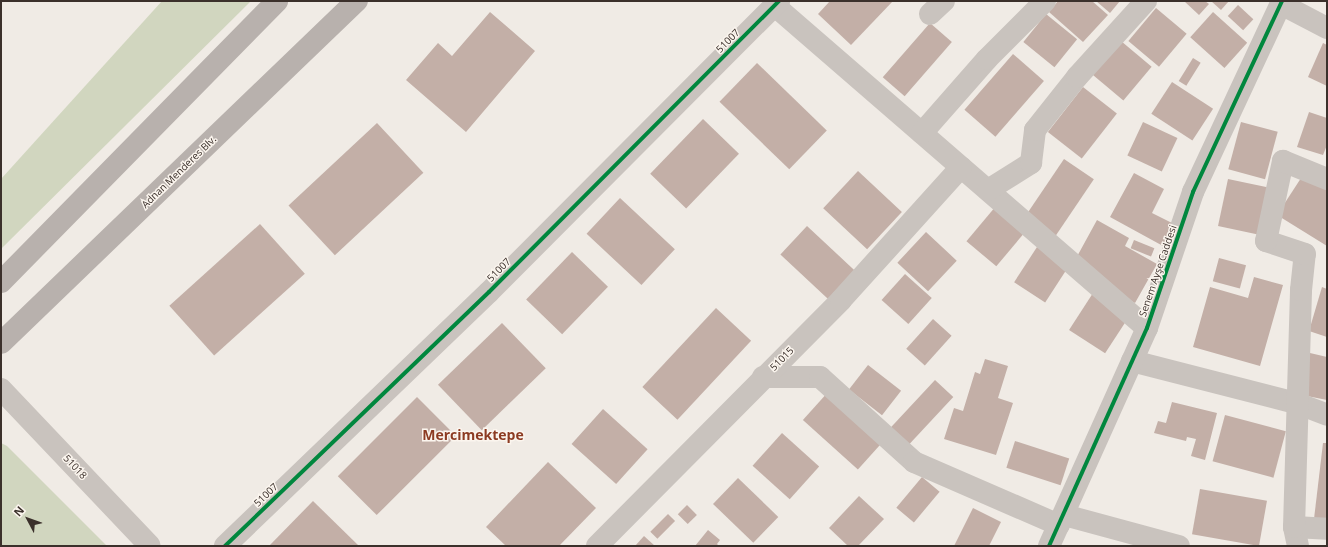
<!DOCTYPE html>
<html>
<head>
<meta charset="utf-8">
<style>
	body { margin:0 }
	#map { position:relative; width:1328px; height:547px; overflow:hidden; background:#f0ebe5; font-family:"Open Sans",sans-serif }
	div>[style] { position:absolute }
	.green>* { inset:0; background:#d1d6bf }
	.building>* { inset:0; background:#c3afa7; transform-origin:0 0 }
	.minor>* { height:22px; margin:-11px; padding:0 11px; transform-origin:11px; border-radius:11px; background:#c9c3be }
	.major>* { height:22px; margin:-11px; padding:0 11px; transform-origin:11px; border-radius:11px; background:#b8b1ad }
	.cycleway>* { height:4px; margin:-2px; padding:0 2px; transform-origin:2px; border-radius:2px; background:#00873e }
	span { translate:-50% -50%; white-space:nowrap; text-align:center; line-height:1.15; -webkit-text-stroke:3px #fbf5ee; paint-order:stroke }
	.street-label { font-size:10px; color:#3b302b }
	.district-label { font-size:14px; color:#8c3b22; font-weight:700 }
	.frame { position:absolute; inset:0; border:2px solid #3b302b; pointer-events:none }
	.north { position:absolute; left:8px; top:499px; width:40px; height:40px; -webkit-text-stroke:3px #fbf5ee; paint-order:stroke; rotate:311deg; font-size:11px; font-weight:700; line-height:16px; text-align:center; color:#3b302b }
	.north::after { content:''; display:block; margin:auto; width:14px; height:18px; background:#3b302b; clip-path:polygon(50% 0,100% 100%,50% 72%,0 100%) }
</style>
</head>
<body>
<div id="map">
	<div class="green">
		<i style="clip-path:polygon(162px 1px,250px 2px,1px 249px,1px 179px)"></i>
		<i style="clip-path:polygon(1px 443px,7px 446px,107px 546px,1px 546px)"></i>
	</div>
	<div class="building">
		<i style="clip-path:polygon(830px 1px,893px 1px,851px 45px,818px 14px)"></i>
		<i style="clip-path:polygon(1058px 1px,1092px 1px,1108px 15px,1083px 42px,1049px 12px)"></i>
		<i style="clip-path:polygon(1096px 1px,1120px 1px,1110px 13px)"></i>
		<i style="clip-path:polygon(1184px 1px,1205px 1px,1209px 4px,1199px 15px)"></i>
		<i style="clip-path:polygon(1211px 1px,1229px 1px,1221px 10px)"></i>
		<i style="left:1238px;top:5px;width:21px;height:15px;rotate:43deg"></i>
		<i style="left:1156px;top:8px;width:40px;height:43px;rotate:40deg"></i>
		<i style="clip-path:polygon(490px 12px,535px 51px,466px 132px,406px 80px,438px 43px,452px 56px)"></i>
		<i style="left:1213px;top:12px;width:46px;height:34px;rotate:42deg"></i>
		<i style="left:1046px;top:14px;width:40px;height:36px;rotate:39deg"></i>
		<i style="left:930px;top:23px;width:29px;height:72px;rotate:41deg"></i>
		<i style="left:1121px;top:41px;width:40px;height:44px;rotate:40deg"></i>
		<i style="clip-path:polygon(1323px 43px,1327px 45px,1327px 86px,1308px 77px)"></i>
		<i style="left:1013px;top:54px;width:41px;height:74px;rotate:41deg"></i>
		<i style="left:1193px;top:58px;width:9px;height:27px;rotate:32deg"></i>
		<i style="left:757px;top:63px;width:97px;height:54px;rotate:44deg"></i>
		<i style="left:1172px;top:82px;width:49px;height:38px;rotate:33deg"></i>
		<i style="left:1083px;top:87px;width:43px;height:57px;rotate:38deg"></i>
		<i style="clip-path:polygon(1309px 112px,1327px 118px,1327px 145px,1323px 155px,1297px 147px)"></i>
		<i style="left:703px;top:119px;width:50px;height:76px;rotate:44deg"></i>
		<i style="left:1143px;top:122px;width:38px;height:37px;rotate:25deg"></i>
		<i style="left:1241px;top:122px;width:38px;height:49px;rotate:15deg"></i>
		<i style="left:377px;top:123px;width:68px;height:121px;rotate:47deg"></i>
		<i style="left:1064px;top:159px;width:36px;height:71px;rotate:34deg"></i>
		<i style="left:858px;top:171px;width:60px;height:51px;rotate:43deg"></i>
		<i style="clip-path:polygon(1134px 173px,1164px 189px,1152px 213px,1174px 224px,1163px 246px,1110px 217px)"></i>
		<i style="clip-path:polygon(1303px 175px,1327px 190px,1327px 246px,1277px 215px)"></i>
		<i style="left:1228px;top:179px;width:48px;height:48px;rotate:12deg"></i>
		<i style="left:620px;top:198px;width:75px;height:49px;rotate:43deg"></i>
		<i style="left:996px;top:206px;width:39px;height:46px;rotate:40deg"></i>
		<i style="clip-path:polygon(1097px 220px,1129px 238px,1125px 246px,1157px 264px,1135px 303px,1098px 282px,1074px 262px)"></i>
		<i style="left:260px;top:224px;width:67px;height:122px;rotate:48deg"></i>
		<i style="left:807px;top:226px;width:67px;height:39px;rotate:43deg"></i>
		<i style="left:926px;top:232px;width:42px;height:42px;rotate:43deg"></i>
		<i style="left:1134px;top:240px;width:22px;height:9px;rotate:22deg"></i>
		<i style="left:1037px;top:247px;width:37px;height:42px;rotate:33deg"></i>
		<i style="left:572px;top:252px;width:50px;height:66px;rotate:44deg"></i>
		<i style="left:1219px;top:258px;width:28px;height:24px;rotate:15deg"></i>
		<i style="left:905px;top:274px;width:36px;height:35px;rotate:42deg"></i>
		<i style="clip-path:polygon(1254px 277px,1283px 285px,1260px 366px,1193px 347px,1210px 287px,1248px 298px)"></i>
		<i style="clip-path:polygon(1322px 287px,1327px 289px,1327px 337px,1309px 331px)"></i>
		<i style="left:1093px;top:293px;width:43px;height:44px;rotate:33deg"></i>
		<i style="left:716px;top:308px;width:48px;height:108px;rotate:43deg"></i>
		<i style="left:933px;top:319px;width:25px;height:40px;rotate:42deg"></i>
		<i style="left:502px;top:323px;width:63px;height:89px;rotate:46deg"></i>
		<i style="clip-path:polygon(1310px 353px,1327px 357px,1327px 400px,1302px 395px)"></i>
		<i style="clip-path:polygon(985px 359px,1008px 366px,998px 398px,1013px 403px,996px 455px,944px 439px,954px 408px,963px 411px,975px 372px,980px 374px)"></i>
		<i style="left:868px;top:365px;width:42px;height:31px;rotate:38deg"></i>
		<i style="left:935px;top:380px;width:25px;height:69px;rotate:43deg"></i>
		<i style="left:829px;top:391px;width:74px;height:39px;rotate:42deg"></i>
		<i style="left:417px;top:397px;width:55px;height:112px;rotate:45deg"></i>
		<i style="clip-path:polygon(1172px 402px,1217px 413px,1205px 460px,1191px 456px,1196px 439px,1187px 437px,1186px 441px,1154px 433px,1158px 421px,1166px 423px)"></i>
		<i style="left:603px;top:409px;width:60px;height:47px;rotate:42deg"></i>
		<i style="left:1225px;top:415px;width:63px;height:48px;rotate:15deg"></i>
		<i style="left:782px;top:433px;width:50px;height:44px;rotate:42deg"></i>
		<i style="left:1015px;top:441px;width:57px;height:28px;rotate:18deg"></i>
		<i style="clip-path:polygon(1323px 443px,1327px 443px,1327px 521px,1314px 519px)"></i>
		<i style="clip-path:polygon(548px 462px,596px 508px,559px 546px,506px 546px,486px 527px)"></i>
		<i style="left:922px;top:477px;width:23px;height:40px;rotate:40deg"></i>
		<i style="left:738px;top:478px;width:56px;height:36px;rotate:44deg"></i>
		<i style="left:1200px;top:489px;width:68px;height:46px;rotate:10deg"></i>
		<i style="clip-path:polygon(859px 496px,884px 519px,858px 546px,848px 546px,829px 528px)"></i>
		<i style="clip-path:polygon(313px 501px,359px 546px,269px 546px)"></i>
		<i style="left:687px;top:505px;width:14px;height:13px;rotate:45deg"></i>
		<i style="clip-path:polygon(973px 508px,1001px 522px,989px 546px,954px 546px)"></i>
		<i style="left:668px;top:514px;width:10px;height:25px;rotate:45deg"></i>
		<i style="clip-path:polygon(708px 530px,720px 540px,717px 544px,719px 546px,695px 546px)"></i>
		<i style="clip-path:polygon(644px 536px,655px 546px,635px 546px)"></i>
	</div>
	<div class="minor">
		<i style="left:1281px;top:4px;width:52px;rotate:27.6deg"></i>
		<i style="left:775px;top:6px;width:492px;rotate:40.9deg"></i>
		<i style="left:930px;top:14px;width:19px;rotate:-43deg"></i>
		<i style="left:922px;top:133px;width:98px;rotate:-48.7deg"></i>
		<i style="left:987px;top:59px;width:82px;rotate:-45deg"></i>
		<i style="left:988px;top:190px;width:51px;rotate:-32.1deg"></i>
		<i style="left:1031px;top:163px;width:33px;rotate:-83deg"></i>
		<i style="left:1035px;top:130px;width:68px;rotate:-51.6deg"></i>
		<i style="left:1077px;top:77px;width:103px;rotate:-47.8deg"></i>
		<i style="left:1132px;top:361px;width:172px;rotate:14.4deg"></i>
		<i style="left:1299px;top:404px;width:30px;rotate:21deg"></i>
		<i style="left:763px;top:377px;width:57px"></i>
		<i style="left:820px;top:377px;width:127px;rotate:42.1deg"></i>
		<i style="left:914px;top:462px;width:158px;rotate:23.5deg"></i>
		<i style="left:1px;top:389px;width:216px;rotate:46.5deg"></i>
		<i style="left:1064px;top:515px;width:119px;rotate:15.1deg"></i>
		<i style="left:1294px;top:527px;width:33px;rotate:3deg"></i>
		<i style="left:225px;top:546px;width:366px;rotate:-43.9deg"></i>
		<i style="left:489px;top:292px;width:411px;rotate:-45.1deg"></i>
		<i style="left:597px;top:546px;width:346px;rotate:-45.2deg"></i>
		<i style="left:841px;top:300px;width:179px;rotate:-47.9deg"></i>
		<i style="left:1049px;top:546px;width:239px;rotate:-65.8deg"></i>
		<i style="left:1147px;top:328px;width:144px;rotate:-71.3deg"></i>
		<i style="left:1193px;top:192px;width:211px;rotate:-65deg"></i>
		<i style="left:1298px;top:546px;width:19px;rotate:-102deg"></i>
		<i style="left:1294px;top:527px;width:237px;rotate:-88.3deg"></i>
		<i style="left:1301px;top:290px;width:36px;rotate:-84deg"></i>
		<i style="left:1305px;top:254px;width:41px;rotate:-161.6deg"></i>
		<i style="left:1266px;top:241px;width:82px;rotate:-78deg"></i>
		<i style="left:1283px;top:161px;width:48px;rotate:22.2deg"></i>
	</div>
	<div class="major">
		<i style="left:1px;top:282px;width:394px;rotate:-45.5deg"></i>
		<i style="left:1px;top:343px;width:494px;rotate:-43.9deg"></i>
	</div>
	<div class="cycleway">
		<i style="left:225px;top:546px;width:366px;rotate:-43.9deg"></i>
		<i style="left:489px;top:292px;width:411px;rotate:-45.1deg"></i>
		<i style="left:1049px;top:546px;width:239px;rotate:-65.8deg"></i>
		<i style="left:1147px;top:328px;width:144px;rotate:-71.3deg"></i>
		<i style="left:1193px;top:192px;width:211px;rotate:-65deg"></i>
	</div>
	<div class="street-label">
		<span style="left:728px;top:41px;rotate:-45deg">51007</span>
		<span style="left:179px;top:172px;rotate:-44deg">Adnan Menderes Blv.</span>
		<span style="left:499px;top:270px;rotate:-45deg">51007</span>
		<span style="left:1158px;top:271px;rotate:-71deg">Senem Ayşe Caddesi</span>
		<span style="left:782px;top:359px;rotate:-45deg">51015</span>
		<span style="left:75px;top:467px;rotate:47deg">51018</span>
		<span style="left:266px;top:495px;rotate:-44deg">51007</span>
	</div>
	<div class="district-label">
		<span style="left:473px;top:435px">Mercimektepe</span>
	</div>
	<div class="frame"></div>
	<div class="north">N</div>
</div>
</body>
</html>
